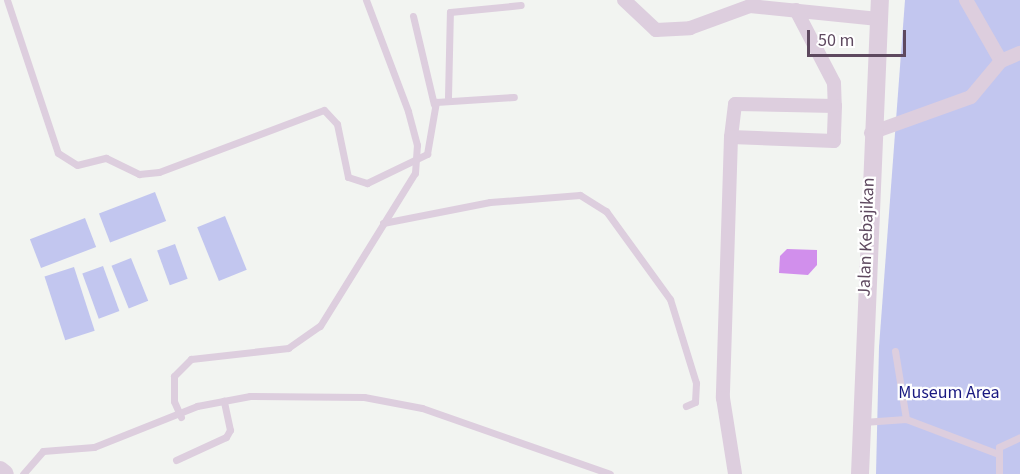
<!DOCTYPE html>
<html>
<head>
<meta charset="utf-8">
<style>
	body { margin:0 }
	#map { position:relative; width:1020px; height:474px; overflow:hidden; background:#f2f4f1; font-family:"Source Sans 3",sans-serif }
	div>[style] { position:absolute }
	.green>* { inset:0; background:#c2c6ef; transform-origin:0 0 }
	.water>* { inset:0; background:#d18fec }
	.service>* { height:7px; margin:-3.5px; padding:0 3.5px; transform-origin:3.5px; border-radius:3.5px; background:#ddcede }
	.minor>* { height:14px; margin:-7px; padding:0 7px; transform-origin:7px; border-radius:7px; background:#ddcede }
	.tertiary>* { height:18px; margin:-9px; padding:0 9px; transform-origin:9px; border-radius:9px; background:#ddcede }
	span { translate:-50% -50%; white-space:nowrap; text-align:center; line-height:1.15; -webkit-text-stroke:4.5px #fff; paint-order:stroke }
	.street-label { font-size:18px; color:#5e495f }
	.park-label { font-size:18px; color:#191981 }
	.scale { position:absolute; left:807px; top:30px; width:99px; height:27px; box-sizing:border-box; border:3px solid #5e495f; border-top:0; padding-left:8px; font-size:18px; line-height:21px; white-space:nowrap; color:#5e495f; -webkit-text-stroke:4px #fff; paint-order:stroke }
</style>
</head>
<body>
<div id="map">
	<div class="green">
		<i style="clip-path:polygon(905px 0,1020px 0,1020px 474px,876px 474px,879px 347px)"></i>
		<i style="left:155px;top:192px;width:31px;height:60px;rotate:69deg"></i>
		<i style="left:225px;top:216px;width:58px;height:30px;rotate:68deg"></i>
		<i style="left:85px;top:218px;width:31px;height:59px;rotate:69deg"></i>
		<i style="left:175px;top:244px;width:37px;height:19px;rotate:70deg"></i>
		<i style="left:131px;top:258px;width:46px;height:21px;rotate:68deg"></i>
		<i style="left:103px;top:266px;width:48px;height:22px;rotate:70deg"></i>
		<i style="left:74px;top:267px;width:67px;height:31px;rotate:72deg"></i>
	</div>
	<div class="water">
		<i style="clip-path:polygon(787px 249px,817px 250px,817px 265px,808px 275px,779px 273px,780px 256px)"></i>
	</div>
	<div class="service">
		<i style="left:7px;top:0;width:161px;rotate:71.6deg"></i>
		<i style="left:58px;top:153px;width:22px;rotate:32deg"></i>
		<i style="left:77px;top:165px;width:30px;rotate:-14deg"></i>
		<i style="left:106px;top:158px;width:37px;rotate:26deg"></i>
		<i style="left:139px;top:174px;width:20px;rotate:-6deg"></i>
		<i style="left:159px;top:172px;width:176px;rotate:-20.6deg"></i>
		<i style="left:324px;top:110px;width:19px;rotate:47deg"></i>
		<i style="left:337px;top:124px;width:54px;rotate:78.3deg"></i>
		<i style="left:348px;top:177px;width:20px;rotate:18deg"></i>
		<i style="left:367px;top:183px;width:67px;rotate:-25.8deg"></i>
		<i style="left:427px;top:154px;width:53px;rotate:-80.2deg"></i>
		<i style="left:436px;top:102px;width:78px;rotate:-3.7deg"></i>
		<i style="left:413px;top:16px;width:91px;rotate:76.7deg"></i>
		<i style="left:448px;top:97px;width:85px;rotate:-88.7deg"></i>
		<i style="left:450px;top:12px;width:71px;rotate:-5.6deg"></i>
		<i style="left:383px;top:223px;width:109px;rotate:-11.1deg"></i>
		<i style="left:490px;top:202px;width:90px;rotate:-4.4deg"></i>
		<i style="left:580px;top:195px;width:31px;rotate:32deg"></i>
		<i style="left:606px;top:211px;width:109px;rotate:54deg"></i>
		<i style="left:670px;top:299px;width:88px;rotate:72.8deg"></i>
		<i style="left:696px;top:383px;width:19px;rotate:93deg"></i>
		<i style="left:695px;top:402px;width:10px;rotate:156deg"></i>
		<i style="left:895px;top:351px;width:69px;rotate:80.8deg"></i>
		<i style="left:906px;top:419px;width:96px;rotate:20.7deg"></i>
		<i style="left:181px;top:417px;width:17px;rotate:-114deg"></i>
		<i style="left:174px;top:401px;width:25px;rotate:-90deg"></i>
		<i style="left:174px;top:376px;width:24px;rotate:-45deg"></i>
		<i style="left:191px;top:359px;width:98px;rotate:-6.5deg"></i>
		<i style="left:288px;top:348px;width:39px;rotate:-35deg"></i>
		<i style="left:320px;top:326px;width:180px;rotate:-58.2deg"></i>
		<i style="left:415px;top:173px;width:28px;rotate:-86deg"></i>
		<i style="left:417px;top:145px;width:35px;rotate:-105deg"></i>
		<i style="left:408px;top:111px;width:119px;rotate:-110.7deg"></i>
		<i style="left:863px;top:422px;width:43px;rotate:-4deg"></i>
		<i style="left:176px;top:460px;width:55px;rotate:-24.7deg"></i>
		<i style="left:226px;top:437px;width:8px;rotate:-60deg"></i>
		<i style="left:230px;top:430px;width:30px;rotate:-102deg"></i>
		<i style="left:23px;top:474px;width:30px;rotate:-49deg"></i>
		<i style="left:43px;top:451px;width:51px;rotate:-4.5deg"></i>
		<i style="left:94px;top:447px;width:111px;rotate:-21.7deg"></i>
		<i style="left:197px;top:406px;width:54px;rotate:-10.7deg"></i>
		<i style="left:250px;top:396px;width:114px;rotate:0.5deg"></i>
		<i style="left:364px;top:397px;width:59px;rotate:10.7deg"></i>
		<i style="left:422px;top:408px;width:199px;rotate:19.3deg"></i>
		<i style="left:999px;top:474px;width:27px;rotate:-90deg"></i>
		<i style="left:999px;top:447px;width:23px;rotate:-25deg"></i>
	</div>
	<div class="minor">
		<i style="left:624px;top:0;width:44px;rotate:43.2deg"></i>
		<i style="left:656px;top:30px;width:34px;rotate:-3deg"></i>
		<i style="left:690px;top:28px;width:64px;rotate:-20.1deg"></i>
		<i style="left:750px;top:6px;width:129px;rotate:5.8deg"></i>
		<i style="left:966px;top:0;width:70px;rotate:60.2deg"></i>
		<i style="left:796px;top:10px;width:82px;rotate:62.5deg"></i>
		<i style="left:834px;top:83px;width:23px;rotate:88deg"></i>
		<i style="left:835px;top:106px;width:35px;rotate:92deg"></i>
		<i style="left:834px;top:141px;width:103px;rotate:-177.8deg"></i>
		<i style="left:731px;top:137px;width:33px;rotate:-83deg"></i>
		<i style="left:735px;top:104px;width:100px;rotate:1.1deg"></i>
		<i style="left:871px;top:133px;width:106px;rotate:-19.8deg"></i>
		<i style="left:971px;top:97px;width:47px;rotate:-50.2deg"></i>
		<i style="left:1001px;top:61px;width:21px;rotate:-23deg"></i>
		<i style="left:731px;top:137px;width:261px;rotate:91.8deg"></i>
		<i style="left:723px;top:398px;width:77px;rotate:81deg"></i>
	</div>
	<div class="tertiary">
		<i style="left:0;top:470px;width:6px;rotate:39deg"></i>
		<i style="left:860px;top:474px;width:474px;rotate:-87.6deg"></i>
	</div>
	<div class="street-label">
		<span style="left:867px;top:237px;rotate:-88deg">Jalan Kebajikan</span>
	</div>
	<div class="park-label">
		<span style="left:949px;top:393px">Museum Area</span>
	</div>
	<div class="scale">50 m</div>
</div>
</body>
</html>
